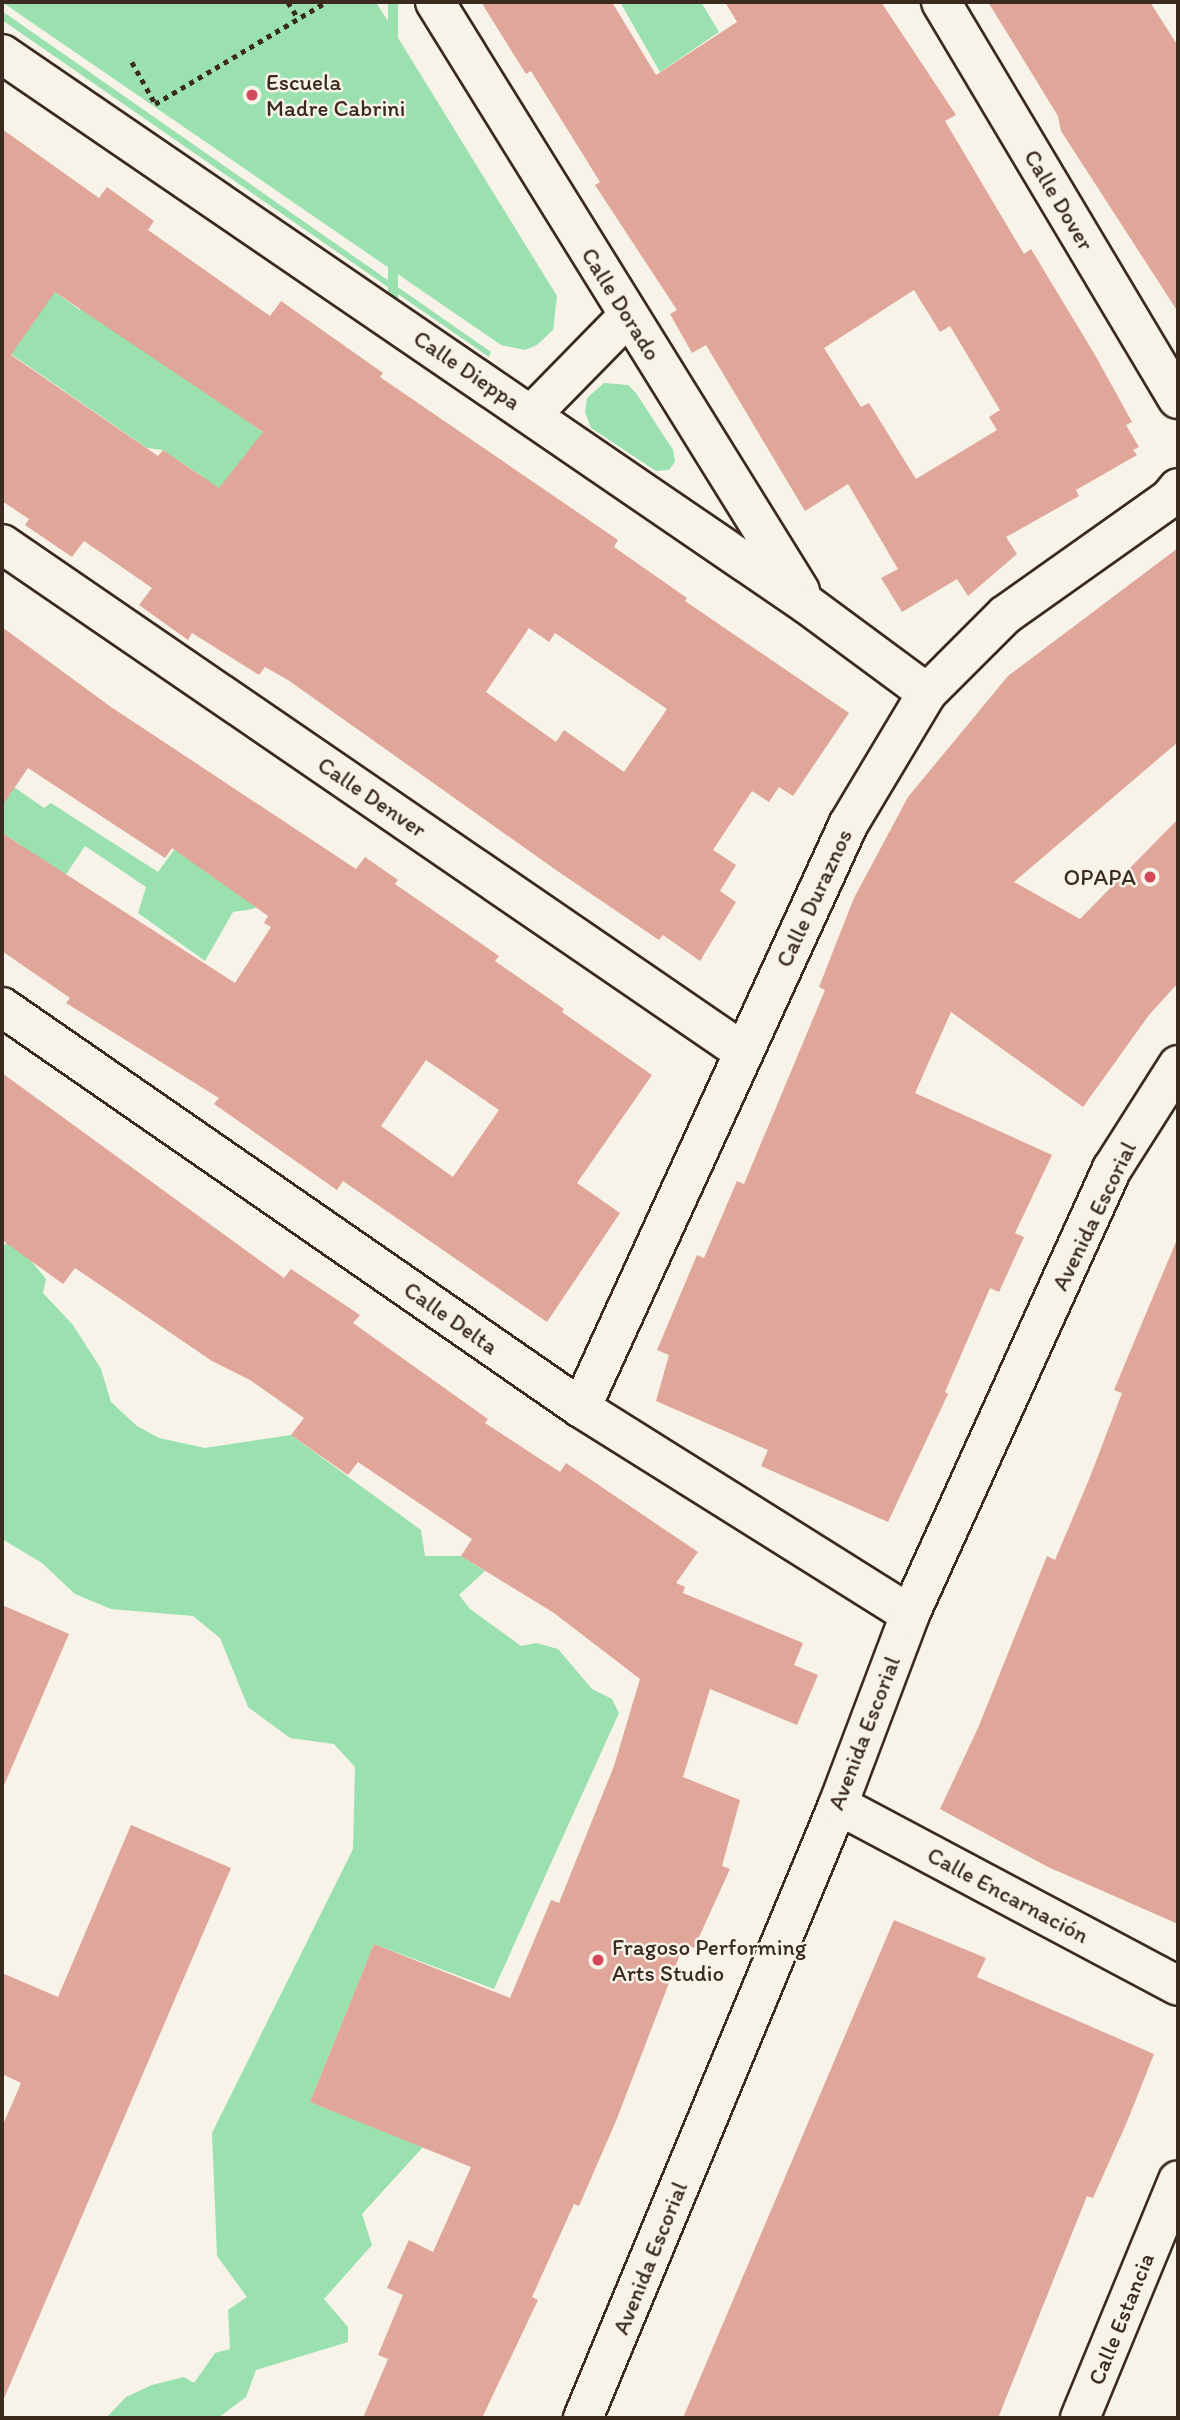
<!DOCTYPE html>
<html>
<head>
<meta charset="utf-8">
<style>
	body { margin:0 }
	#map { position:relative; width:1180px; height:2420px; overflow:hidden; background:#f7f3e8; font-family:Itim,sans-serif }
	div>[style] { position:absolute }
	.green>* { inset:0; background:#9ae1af; transform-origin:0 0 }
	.building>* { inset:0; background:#dfa699 }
	.path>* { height:4.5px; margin-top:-2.25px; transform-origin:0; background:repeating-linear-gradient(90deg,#3b2a1e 0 5px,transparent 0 10px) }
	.roads { filter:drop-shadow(2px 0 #3b2a1e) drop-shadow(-2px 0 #3b2a1e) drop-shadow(0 2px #3b2a1e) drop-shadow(0 -2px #3b2a1e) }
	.street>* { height:38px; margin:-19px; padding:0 19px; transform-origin:19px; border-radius:19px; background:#f7f3e8 }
	.secondary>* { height:38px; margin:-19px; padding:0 19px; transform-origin:19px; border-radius:19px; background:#f7f3e8 }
	.dots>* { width:19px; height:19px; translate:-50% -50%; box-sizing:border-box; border:4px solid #f7f3e8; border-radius:50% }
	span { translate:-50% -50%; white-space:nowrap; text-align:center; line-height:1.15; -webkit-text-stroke:5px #f7f3e8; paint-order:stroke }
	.poi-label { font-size:23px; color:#3b2a1e }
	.left { translate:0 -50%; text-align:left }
	.right { translate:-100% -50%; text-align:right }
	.street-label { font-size:23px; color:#3b2a1e }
	.frame { position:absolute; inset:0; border:4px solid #3b2a1e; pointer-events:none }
</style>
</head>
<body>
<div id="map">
	<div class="green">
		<i style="clip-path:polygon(2px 2px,376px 2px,557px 296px,553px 330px,537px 345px,525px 350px,501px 345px)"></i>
		<i style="left:388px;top:2px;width:10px;height:328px"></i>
		<i style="clip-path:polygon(620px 2px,701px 2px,719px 32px,660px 72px)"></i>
		<i style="clip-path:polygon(2px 11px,491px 352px,489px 357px,2px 20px)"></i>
		<i style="clip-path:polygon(4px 220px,18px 230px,2px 254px,80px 310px,84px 304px,271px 438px,216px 493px,203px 477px,163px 450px,147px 448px,11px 354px,21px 340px,2px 326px,2px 223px)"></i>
		<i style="clip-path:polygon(604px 383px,628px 385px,636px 393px,673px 450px,675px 462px,669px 470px,656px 471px,591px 428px,585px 412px,587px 398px)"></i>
		<i style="clip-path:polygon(14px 787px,44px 808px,51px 803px,158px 872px,210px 800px,271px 898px,253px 909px,233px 912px,205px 961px,138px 913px,146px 887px,85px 846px,53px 894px,21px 845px,2px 833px,2px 803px)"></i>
		<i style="clip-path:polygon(11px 1236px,46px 1279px,43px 1293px,73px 1325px,101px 1369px,111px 1402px,137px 1426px,159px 1438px,205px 1448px,291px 1435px,421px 1530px,425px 1556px,461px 1556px,485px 1571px,459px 1595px,470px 1609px,521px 1646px,536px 1643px,558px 1649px,592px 1689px,612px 1699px,619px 1713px,494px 1989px,374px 1944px,310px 2102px,423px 2147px,362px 2214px,372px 2245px,324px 2299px,348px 2327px,348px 2342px,256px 2370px,246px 2397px,218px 2418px,106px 2418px,126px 2397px,152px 2385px,184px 2377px,194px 2383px,215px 2353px,230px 2349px,228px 2310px,247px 2297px,217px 2256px,212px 2133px,353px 1849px,355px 1767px,334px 1744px,290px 1738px,248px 1707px,220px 1638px,193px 1616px,111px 1609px,75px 1594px,42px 1563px,2px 1539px,2px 1249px)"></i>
	</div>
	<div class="building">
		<i style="clip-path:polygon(evenodd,481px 2px,612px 2px,656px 75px,737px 22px,725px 2px,881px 2px,956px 115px,945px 121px,1024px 254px,1031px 249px,1095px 355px,1132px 422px,1126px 425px,1139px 447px,1133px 450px,1137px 455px,1076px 490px,1079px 496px,1006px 537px,1017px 554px,968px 596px,957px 579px,902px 612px,881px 578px,898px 569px,848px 484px,805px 511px,706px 345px,692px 353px,670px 314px,677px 310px,595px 185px,600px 182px,531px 71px,526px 74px,481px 2px,914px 290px,940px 332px,950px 326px,1000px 410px,989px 417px,997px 430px,916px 479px,869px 403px,861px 407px,824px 348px,914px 290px)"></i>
		<i style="clip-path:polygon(988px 2px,1150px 2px,1178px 46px,1178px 312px,1061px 131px,1058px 116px)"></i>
		<i style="clip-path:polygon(evenodd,2px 129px,99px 198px,107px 187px,154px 221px,148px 230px,270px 316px,281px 301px,383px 373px,380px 377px,618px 540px,614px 547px,687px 598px,685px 601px,849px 713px,793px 796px,779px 787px,769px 802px,752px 791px,713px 850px,736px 865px,720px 891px,736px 902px,700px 961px,663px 935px,659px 940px,556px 870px,288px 680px,265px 667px,259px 675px,192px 633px,188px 640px,139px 605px,152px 588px,84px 541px,72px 557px,25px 525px,29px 519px,2px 501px,2px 129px,55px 292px,263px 432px,219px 488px,163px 450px,158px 456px,11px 355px,55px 292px,2px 129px,529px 628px,549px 642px,555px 633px,667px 709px,624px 772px,564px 730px,556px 742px,486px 692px,529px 628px)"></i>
		<i style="clip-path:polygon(1178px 548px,1178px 742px,1014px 882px,1080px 919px,1178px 819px,1178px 983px,1149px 1015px,1083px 1107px,951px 1012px,915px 1093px,1052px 1155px,1015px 1233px,1024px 1237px,999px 1292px,990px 1288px,945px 1392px,948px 1394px,888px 1522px,761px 1466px,768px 1450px,656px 1401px,669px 1355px,657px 1350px,697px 1255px,704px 1258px,737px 1181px,744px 1184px,825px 990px,819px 987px,854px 898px,908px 797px,1008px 676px)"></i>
		<i style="clip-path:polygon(evenodd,2px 627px,111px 707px,356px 869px,365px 857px,398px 880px,395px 884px,499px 956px,495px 961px,564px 1009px,562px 1012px,652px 1075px,577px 1183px,620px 1213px,547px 1322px,343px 1181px,337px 1190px,214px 1104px,219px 1098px,66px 1003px,70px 998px,2px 951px,2px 833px,235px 983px,271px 927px,264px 923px,268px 916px,172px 848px,165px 858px,28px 768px,2px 806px,2px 627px,426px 1060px,499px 1110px,453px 1177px,381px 1126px,426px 1060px)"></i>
		<i style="clip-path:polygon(2px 1073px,284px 1278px,291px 1269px,360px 1315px,353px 1323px,488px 1419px,485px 1423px,560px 1472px,566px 1463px,698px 1552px,676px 1583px,685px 1587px,683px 1593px,803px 1643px,794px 1665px,818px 1675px,797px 1725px,710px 1689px,683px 1777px,740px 1800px,722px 1866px,730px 1869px,694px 1948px,684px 1944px,616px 2121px,579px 2206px,574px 2204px,532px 2297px,538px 2300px,482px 2418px,363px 2418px,388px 2359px,378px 2355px,403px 2295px,387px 2288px,409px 2240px,433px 2252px,471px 2167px,310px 2102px,374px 1944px,510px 1998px,551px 1900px,559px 1903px,614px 1766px,640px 1679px,554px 1613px,461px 1556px,472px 1539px,358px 1462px,348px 1475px,291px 1435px,304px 1418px,250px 1380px,212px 1361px,75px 1268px,63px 1284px,2px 1240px)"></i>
		<i style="clip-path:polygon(1178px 1237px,1178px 1924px,1048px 1867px,940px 1809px,978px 1728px,1047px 1556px,1055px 1560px,1090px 1477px,1122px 1393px,1114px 1390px)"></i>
		<i style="clip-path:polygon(2px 1605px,69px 1634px,2px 1790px)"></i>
		<i style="clip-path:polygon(131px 1825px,231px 1868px,2px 2403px,2px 2127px,21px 2083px,2px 2074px,2px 1973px,58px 1997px)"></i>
		<i style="clip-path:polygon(894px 1920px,986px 1958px,977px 1977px,1154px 2054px,1127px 2122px,1093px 2198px,1087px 2196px,998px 2418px,683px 2418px)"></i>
	</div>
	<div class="path">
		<i style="left:288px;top:2px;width:19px;rotate:58deg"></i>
		<i style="left:132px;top:62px;width:47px;rotate:60.7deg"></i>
		<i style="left:155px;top:104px;width:199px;rotate:-30.8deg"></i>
	</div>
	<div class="roads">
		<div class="street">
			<i style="left:435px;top:2px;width:693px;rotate:58.21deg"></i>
			<i style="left:941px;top:2px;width:462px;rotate:59.2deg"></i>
			<i style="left:2px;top:54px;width:976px;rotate:34.36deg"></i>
			<i style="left:808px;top:605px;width:148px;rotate:36.5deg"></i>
			<i style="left:532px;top:414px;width:137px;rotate:-45.6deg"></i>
			<i style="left:2px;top:544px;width:897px;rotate:34.42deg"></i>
			<i style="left:2px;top:1007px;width:704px;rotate:34.71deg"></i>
			<i style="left:581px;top:1408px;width:388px;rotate:32.1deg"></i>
			<i style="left:581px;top:1408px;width:641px;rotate:-65.39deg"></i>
			<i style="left:848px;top:825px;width:154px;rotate:-59.1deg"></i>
			<i style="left:927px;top:693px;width:110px;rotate:-45deg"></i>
			<i style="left:1005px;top:615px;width:201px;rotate:-35.3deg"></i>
			<i style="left:1169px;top:499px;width:14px;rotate:-51deg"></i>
			<i style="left:838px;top:1805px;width:385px;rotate:28deg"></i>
			<i style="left:1080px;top:2418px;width:257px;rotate:-67.6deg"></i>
		</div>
		<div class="secondary">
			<i style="left:583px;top:2418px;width:664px;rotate:-67.41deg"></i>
			<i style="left:838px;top:1805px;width:204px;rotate:-69.3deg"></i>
			<i style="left:910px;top:1614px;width:489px;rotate:-65.6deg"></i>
			<i style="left:1112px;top:1169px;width:123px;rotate:-57.6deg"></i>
		</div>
	</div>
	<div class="dots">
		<i style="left:252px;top:95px;background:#d1495b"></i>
		<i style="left:1150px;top:877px;background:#d1495b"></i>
		<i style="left:598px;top:1960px;background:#d1495b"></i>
	</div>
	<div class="poi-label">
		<span class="left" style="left:266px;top:95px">Escuela<br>Madre Cabrini</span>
		<span class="right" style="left:1136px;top:877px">OPAPA</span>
		<span class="left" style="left:612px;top:1960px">Fragoso Performing<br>Arts Studio</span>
	</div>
	<div class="street-label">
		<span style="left:1059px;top:200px;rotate:59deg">Calle Dover</span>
		<span style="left:621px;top:304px;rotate:58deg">Calle Dorado</span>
		<span style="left:467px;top:370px;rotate:34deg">Calle Dieppa</span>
		<span style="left:372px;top:797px;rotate:34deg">Calle Denver</span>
		<span style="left:814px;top:898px;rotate:-65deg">Calle Duraznos</span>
		<span style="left:1094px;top:1216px;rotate:-64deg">Avenida Escorial</span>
		<span style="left:451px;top:1318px;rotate:35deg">Calle Delta</span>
		<span style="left:864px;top:1733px;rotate:-69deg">Avenida Escorial</span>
		<span style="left:1008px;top:1895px;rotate:28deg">Calle Encarnación</span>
		<span style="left:650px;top:2258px;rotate:-68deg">Avenida Escorial</span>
		<span style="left:1121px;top:2319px;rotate:-68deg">Calle Estancia</span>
	</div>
	<div class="frame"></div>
</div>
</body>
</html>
